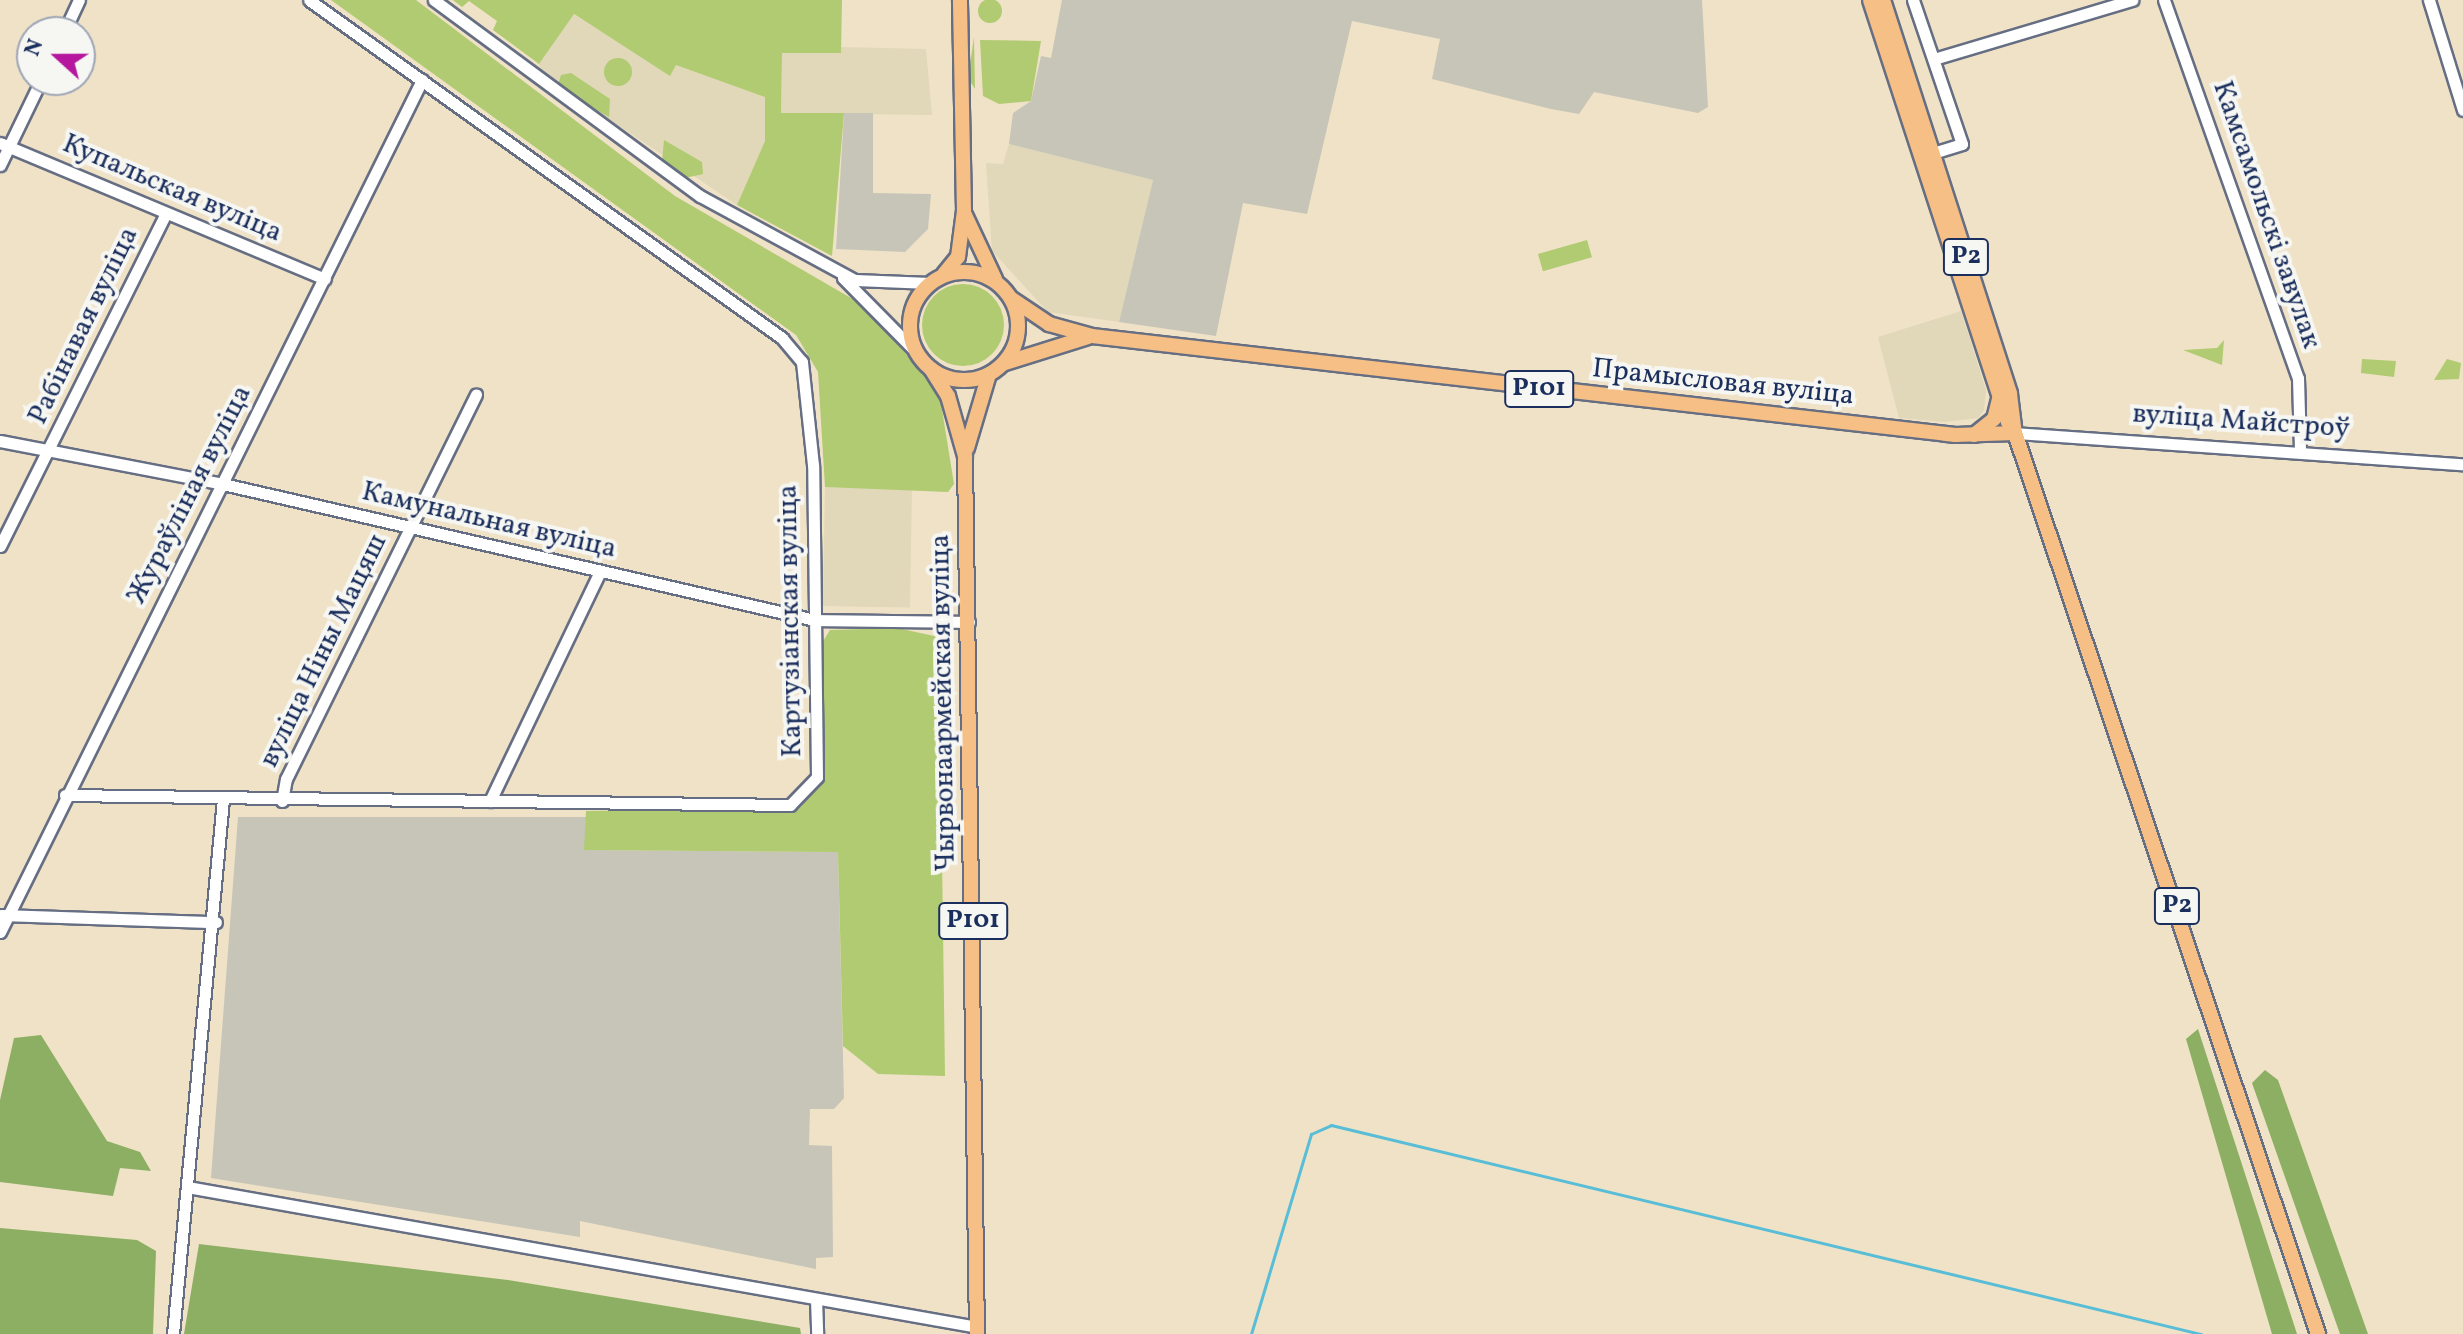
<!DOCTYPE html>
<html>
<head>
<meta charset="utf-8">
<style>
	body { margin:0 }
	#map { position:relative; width:2463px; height:1334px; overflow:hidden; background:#f0e2c7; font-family:Vollkorn,serif }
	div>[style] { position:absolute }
	.built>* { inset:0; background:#e0d8b8; transform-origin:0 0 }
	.industrial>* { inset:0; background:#c6c5b8 }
	.green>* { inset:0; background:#b0cb71; transform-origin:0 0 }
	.round { border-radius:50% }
	.forest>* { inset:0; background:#8caf63 }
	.stream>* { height:3px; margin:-1.5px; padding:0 1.5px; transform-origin:1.5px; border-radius:1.5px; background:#58bdd6 }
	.roads { filter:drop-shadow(2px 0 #666e83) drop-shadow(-2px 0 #666e83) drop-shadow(0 2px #666e83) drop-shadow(0 -2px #666e83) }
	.minor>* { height:11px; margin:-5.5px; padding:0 5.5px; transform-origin:5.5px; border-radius:5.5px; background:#fff }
	.major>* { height:14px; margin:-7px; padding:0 7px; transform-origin:7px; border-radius:7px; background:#f5bf86 }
	.major>.ring { margin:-7px; padding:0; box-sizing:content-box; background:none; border:14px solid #f5bf86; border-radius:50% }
	span { translate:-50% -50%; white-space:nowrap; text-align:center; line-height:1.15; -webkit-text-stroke:8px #f6f6f2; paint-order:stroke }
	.shield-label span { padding:2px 6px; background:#f6f6f2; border:2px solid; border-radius:6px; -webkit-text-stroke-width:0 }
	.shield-label { font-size:26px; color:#1b2f5e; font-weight:700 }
	.street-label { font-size:28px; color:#1b2f5e }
	.north { position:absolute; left:16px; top:16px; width:80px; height:80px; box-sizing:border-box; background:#f6f6f2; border:2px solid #9ea6b7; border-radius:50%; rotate:291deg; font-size:22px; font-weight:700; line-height:32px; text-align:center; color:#1b2f5e }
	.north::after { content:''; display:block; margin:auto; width:28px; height:36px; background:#b5179e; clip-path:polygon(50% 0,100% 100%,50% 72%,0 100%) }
</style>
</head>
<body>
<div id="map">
	<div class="built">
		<i style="clip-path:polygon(573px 14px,670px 75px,676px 65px,765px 97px,765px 141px,737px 205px,542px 74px,539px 64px)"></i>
		<i style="clip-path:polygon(841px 47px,926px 49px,932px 115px,781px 113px,782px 53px,841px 53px)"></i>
		<i style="clip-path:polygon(1009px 144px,1153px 180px,1119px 322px,1048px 312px,992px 251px,986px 163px,1003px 164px)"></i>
		<i style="clip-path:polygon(1961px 311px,1986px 390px,1984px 410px,1978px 418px,1945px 422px,1899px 418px,1878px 337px)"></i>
		<i style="left:825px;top:487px;width:87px;height:119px;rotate:1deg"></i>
	</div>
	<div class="industrial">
		<i style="clip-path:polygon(1062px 0,1702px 0,1708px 107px,1698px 113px,1594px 92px,1579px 114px,1551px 109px,1432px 79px,1440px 39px,1352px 21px,1307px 214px,1243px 203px,1216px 336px,1119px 322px,1153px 180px,1009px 144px,1013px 113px,1031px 101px,1041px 56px,1051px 58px)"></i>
		<i style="clip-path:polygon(844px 113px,873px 113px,873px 193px,931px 194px,928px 229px,905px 252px,836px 249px)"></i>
		<i style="clip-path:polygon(238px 817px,586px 817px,585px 850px,838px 852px,844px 1098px,834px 1109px,810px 1109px,809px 1145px,832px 1146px,833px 1257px,816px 1258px,816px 1269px,580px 1221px,580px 1237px,211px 1178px)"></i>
	</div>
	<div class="green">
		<i class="round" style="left:978px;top:-1px;width:24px;height:24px"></i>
		<i style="clip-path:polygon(331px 0,416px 0,675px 196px,863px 305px,939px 391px,954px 484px,948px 492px,825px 487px,818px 372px,796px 335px)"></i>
		<i style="clip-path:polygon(453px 0,842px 0,841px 53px,782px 53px,781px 113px,844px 113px,832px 256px,737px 205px,765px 141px,765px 97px,676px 65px,670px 76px,574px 14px,539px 64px,493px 30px,497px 21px,469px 1px,462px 7px)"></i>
		<i style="clip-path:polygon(974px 37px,975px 89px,968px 78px)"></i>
		<i style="clip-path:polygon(980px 40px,1041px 41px,1031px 101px,999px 104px,983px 96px)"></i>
		<i class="round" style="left:604px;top:58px;width:28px;height:28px"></i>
		<i style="clip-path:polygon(571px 73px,610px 99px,609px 117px,557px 88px,561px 75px)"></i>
		<i style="clip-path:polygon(664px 140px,702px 162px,703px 174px,685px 178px,662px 162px)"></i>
		<i style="left:1587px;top:240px;width:18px;height:51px;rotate:74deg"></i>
		<i class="round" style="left:922px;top:284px;width:82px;height:82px"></i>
		<i style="clip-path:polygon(2224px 340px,2222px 365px,2183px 350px,2217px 348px)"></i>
		<i style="clip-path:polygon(2362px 359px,2396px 361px,2394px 377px,2361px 373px)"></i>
		<i style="clip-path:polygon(2447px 359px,2461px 363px,2459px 379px,2434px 380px)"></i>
		<i style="clip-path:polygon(897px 628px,939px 637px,945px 1076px,878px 1074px,843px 1046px,838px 852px,584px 850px,586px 811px,801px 807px,822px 781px,822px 643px,830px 630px)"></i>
	</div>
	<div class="forest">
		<i style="clip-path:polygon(2198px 1029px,2297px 1334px,2272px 1334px,2186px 1039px)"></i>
		<i style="clip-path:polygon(41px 1035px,107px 1141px,140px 1152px,151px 1171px,120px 1168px,113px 1196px,0 1182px,0 1100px,14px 1038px)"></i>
		<i style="clip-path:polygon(2265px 1070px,2278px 1080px,2368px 1334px,2340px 1334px,2252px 1083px)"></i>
		<i style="clip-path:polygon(0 1228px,137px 1240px,156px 1251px,153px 1334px,0 1334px)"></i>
		<i style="clip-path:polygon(199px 1244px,508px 1280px,800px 1328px,801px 1334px,184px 1334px)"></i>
	</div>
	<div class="stream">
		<i style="left:1251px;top:1334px;width:209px;rotate:-73.3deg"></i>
		<i style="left:1311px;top:1134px;width:22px;rotate:-24deg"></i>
		<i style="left:1331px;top:1125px;width:895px;rotate:13.51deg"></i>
	</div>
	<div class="roads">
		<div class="minor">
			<i style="left:434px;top:0;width:330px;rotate:36.4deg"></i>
			<i style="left:700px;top:196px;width:176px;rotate:28.5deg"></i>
			<i style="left:855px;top:280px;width:75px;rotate:2.3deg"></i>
			<i style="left:1913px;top:0;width:152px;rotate:71.2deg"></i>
			<i style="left:1962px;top:144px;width:39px;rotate:163deg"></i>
			<i style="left:2164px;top:0;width:401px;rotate:70.5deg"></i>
			<i style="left:2298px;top:378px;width:71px;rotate:88.4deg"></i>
			<i style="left:2429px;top:0;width:115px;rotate:72.8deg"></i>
			<i style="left:64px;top:32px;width:35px;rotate:-65deg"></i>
			<i style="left:1934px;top:59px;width:207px;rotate:-16.6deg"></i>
			<i style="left:0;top:143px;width:352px;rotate:22.7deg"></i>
			<i style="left:0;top:165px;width:94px;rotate:-64.2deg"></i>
			<i style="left:843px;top:278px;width:105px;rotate:45.4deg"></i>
			<i style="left:2015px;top:433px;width:449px;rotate:4deg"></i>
			<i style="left:0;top:441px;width:227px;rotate:10.9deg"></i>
			<i style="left:223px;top:484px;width:607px;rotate:12.94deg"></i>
			<i style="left:815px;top:620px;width:154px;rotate:0.7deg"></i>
			<i style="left:0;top:546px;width:372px;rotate:-63.5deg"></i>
			<i style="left:65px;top:795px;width:725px;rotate:0.79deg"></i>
			<i style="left:790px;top:805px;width:39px;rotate:-46deg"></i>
			<i style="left:817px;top:777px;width:312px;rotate:-90.7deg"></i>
			<i style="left:813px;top:465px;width:104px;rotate:-96.1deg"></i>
			<i style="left:802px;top:362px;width:31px;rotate:-130deg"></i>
			<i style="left:782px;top:338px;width:581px;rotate:-144.45deg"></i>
			<i style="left:282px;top:801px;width:22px;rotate:-80deg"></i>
			<i style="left:286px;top:779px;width:429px;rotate:-63.7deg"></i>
			<i style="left:490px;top:801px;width:255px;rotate:-64.4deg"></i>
			<i style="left:1px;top:915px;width:215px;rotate:1.9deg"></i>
			<i style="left:0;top:932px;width:951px;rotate:-63.65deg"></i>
			<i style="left:193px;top:1188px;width:796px;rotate:10.05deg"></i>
			<i style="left:816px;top:1299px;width:35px;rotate:88deg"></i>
			<i style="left:173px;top:1334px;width:537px;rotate:-84.66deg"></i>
		</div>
		<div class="major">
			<i style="left:1870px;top:0;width:445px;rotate:71.9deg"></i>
			<i style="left:1883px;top:0;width:414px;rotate:72.1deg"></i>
			<i style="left:2010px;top:394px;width:39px;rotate:83deg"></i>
			<i style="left:2015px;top:433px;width:951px;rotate:71.41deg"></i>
			<i style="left:965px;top:215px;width:71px;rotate:64.9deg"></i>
			<i class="ring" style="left:910px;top:272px;width:94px;height:94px"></i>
			<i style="left:944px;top:274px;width:22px;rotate:-51deg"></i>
			<i style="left:958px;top:257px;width:46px;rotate:-82.6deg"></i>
			<i style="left:964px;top:211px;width:211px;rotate:-91.1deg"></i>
			<i style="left:1012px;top:299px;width:45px;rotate:34deg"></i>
			<i style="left:1049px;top:324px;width:45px;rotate:15.6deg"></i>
			<i style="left:1092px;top:336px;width:869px;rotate:6.54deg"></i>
			<i style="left:1955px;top:435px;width:60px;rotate:-1.9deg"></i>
			<i style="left:1005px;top:363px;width:87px;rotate:-17.4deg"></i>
			<i style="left:931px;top:369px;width:32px;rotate:58deg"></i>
			<i style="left:948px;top:396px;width:62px;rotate:74.2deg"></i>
			<i style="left:965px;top:456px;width:878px;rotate:89.22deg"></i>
			<i style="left:1974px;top:435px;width:26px;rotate:-39deg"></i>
			<i style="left:1994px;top:419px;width:21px;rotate:-76deg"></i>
			<i style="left:967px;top:448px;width:77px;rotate:-73.4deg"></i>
		</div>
	</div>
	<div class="shield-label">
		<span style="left:1966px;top:257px">Р2</span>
		<span style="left:1539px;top:389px">Р101</span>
		<span style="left:2177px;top:906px">Р2</span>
		<span style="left:973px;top:921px">Р101</span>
	</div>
	<div class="street-label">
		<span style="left:172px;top:189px;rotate:23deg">Купальская вуліца</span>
		<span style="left:2266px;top:215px;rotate:71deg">Камсамольскі завулак</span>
		<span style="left:84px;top:326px;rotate:-64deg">Рабінавая вуліца</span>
		<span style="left:1723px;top:383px;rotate:6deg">Прамысловая вуліца</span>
		<span style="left:2241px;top:422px;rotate:4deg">вуліца Майстроў</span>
		<span style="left:190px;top:495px;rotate:-63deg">Жураўліная вуліца</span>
		<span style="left:489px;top:521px;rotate:13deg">Камунальная вуліца</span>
		<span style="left:791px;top:621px;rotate:-91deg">Картузіанская вуліца</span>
		<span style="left:324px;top:651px;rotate:-64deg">вуліца Ніны Мацяш</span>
		<span style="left:944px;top:703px;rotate:-91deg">Чырвонаармейская вуліца</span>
	</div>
	<div class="north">N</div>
</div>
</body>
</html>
